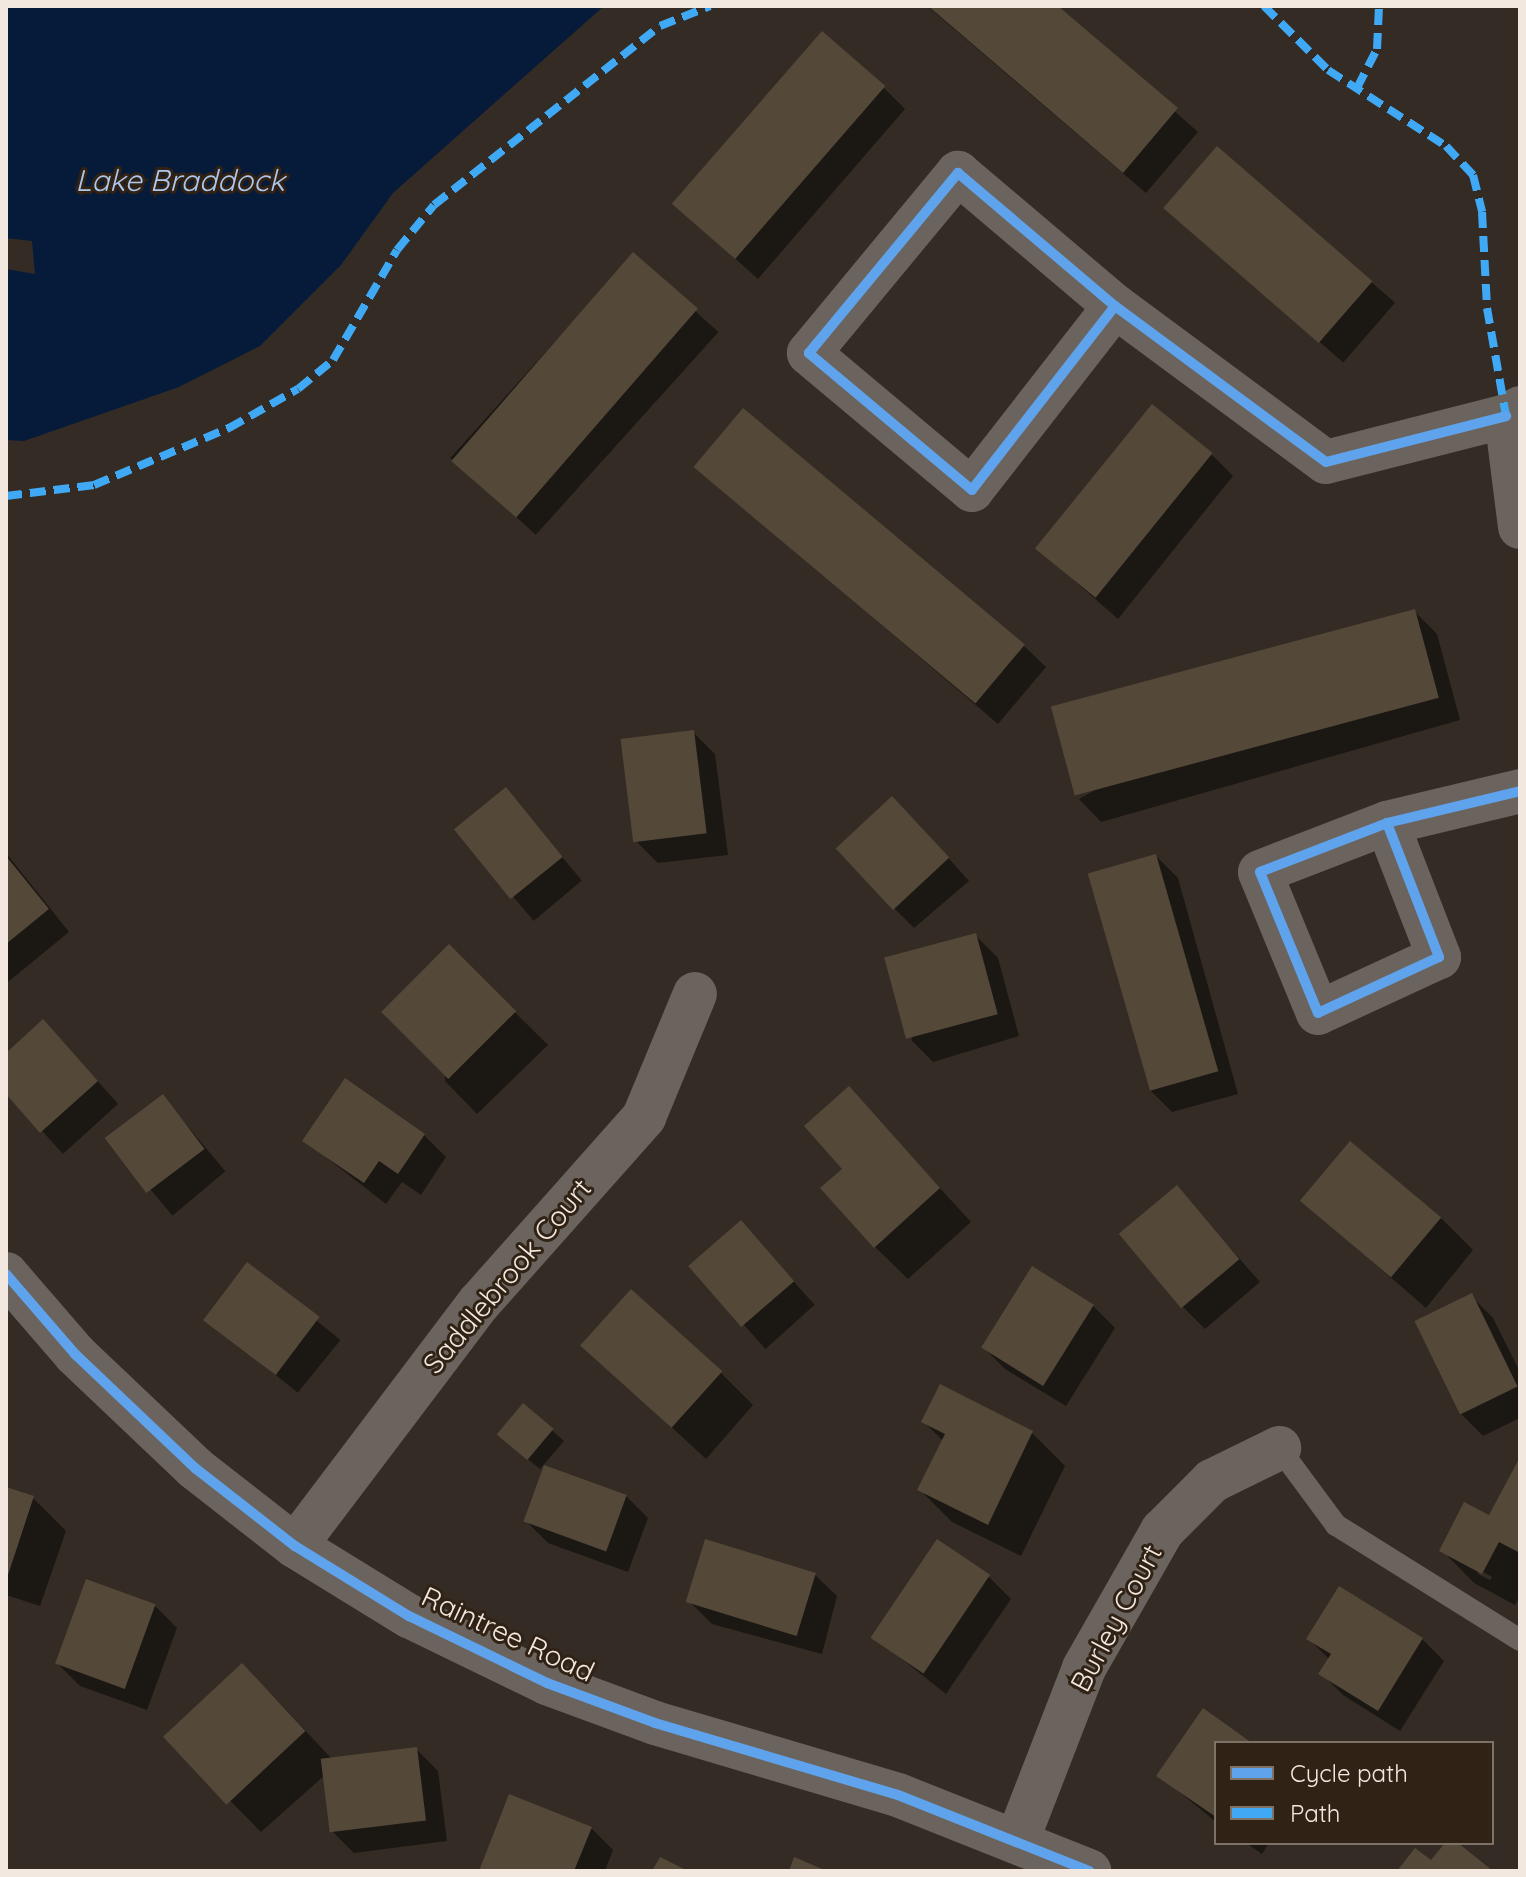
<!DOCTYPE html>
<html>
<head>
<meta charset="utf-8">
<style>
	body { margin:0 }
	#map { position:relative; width:1526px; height:1877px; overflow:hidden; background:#342c24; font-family:Quicksand,sans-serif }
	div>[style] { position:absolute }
	.water>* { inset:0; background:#061a39 }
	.pier>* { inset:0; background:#342c24 }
	.shadow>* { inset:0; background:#0007; transform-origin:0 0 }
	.building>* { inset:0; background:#544839; transform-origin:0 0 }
	.service>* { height:22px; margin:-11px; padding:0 11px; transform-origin:11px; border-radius:11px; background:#6b645e }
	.minor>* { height:44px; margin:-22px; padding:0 22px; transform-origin:22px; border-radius:22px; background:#6b645e }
	.quiet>* { height:8px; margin-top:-4px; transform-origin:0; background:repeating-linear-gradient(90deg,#3fa9f5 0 16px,transparent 0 24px) }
	.cycleway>* { height:10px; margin:-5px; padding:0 5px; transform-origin:5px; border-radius:5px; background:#60a3ed }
	span { translate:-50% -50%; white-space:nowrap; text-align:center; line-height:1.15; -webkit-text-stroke:6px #302214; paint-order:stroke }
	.street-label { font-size:28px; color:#f2e8e0 }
	.water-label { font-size:30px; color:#adc7ee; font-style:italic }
	.frame { position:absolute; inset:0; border:8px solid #f2e8e0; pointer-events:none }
	.legend { position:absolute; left:1214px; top:1741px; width:280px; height:104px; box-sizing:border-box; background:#302214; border:2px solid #7e7166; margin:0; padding:10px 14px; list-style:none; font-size:24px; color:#f2e8e0 }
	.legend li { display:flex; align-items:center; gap:16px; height:40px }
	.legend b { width:40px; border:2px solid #7e7166 }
</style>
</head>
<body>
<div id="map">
	<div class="water">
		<i style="clip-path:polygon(6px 6px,604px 6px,393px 193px,341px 265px,260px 346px,179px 387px,24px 441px,6px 440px)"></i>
	</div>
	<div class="pier">
		<i style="clip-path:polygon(6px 238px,32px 241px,35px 274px,6px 269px)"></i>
	</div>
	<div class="shadow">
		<i style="clip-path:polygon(927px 6px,1055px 6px,1198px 132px,1146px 193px)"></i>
		<i style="clip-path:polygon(884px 88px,905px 109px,758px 279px,674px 204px)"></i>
		<i style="left:1217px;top:148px;width:236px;height:79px;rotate:41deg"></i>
		<i style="left:633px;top:255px;width:115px;height:273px;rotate:42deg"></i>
		<i style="clip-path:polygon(1211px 454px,1233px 476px,1118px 619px,1038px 549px)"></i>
		<i style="clip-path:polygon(697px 468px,1024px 646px,1046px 667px,998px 724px)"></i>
		<i style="clip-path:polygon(1414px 611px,1437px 634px,1460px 720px,1101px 822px,1079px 799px)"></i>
		<i style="clip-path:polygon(693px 732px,715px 754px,728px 855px,658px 863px,636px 841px)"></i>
		<i style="left:506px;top:790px;width:118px;height:63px;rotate:50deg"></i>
		<i style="clip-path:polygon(914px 820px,969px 881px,914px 928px,892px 906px)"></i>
		<i style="clip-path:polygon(6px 853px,69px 932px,8px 982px,6px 981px)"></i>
		<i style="clip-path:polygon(1156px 856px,1178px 878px,1238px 1094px,1172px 1112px,1150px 1090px)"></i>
		<i style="clip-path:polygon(976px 936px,998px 958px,1019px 1036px,933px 1062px,911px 1040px)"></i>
		<i style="clip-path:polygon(449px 947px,548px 1045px,477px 1114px,445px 1081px)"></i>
		<i style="clip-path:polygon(65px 1044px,118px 1104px,63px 1154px,6px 1091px,6px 1056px)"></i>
		<i style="clip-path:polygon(849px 1089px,971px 1222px,908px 1279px,875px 1247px,845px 1169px)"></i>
		<i style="left:163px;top:1097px;width:97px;height:69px;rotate:50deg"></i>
		<i style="clip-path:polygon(424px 1135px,446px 1157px,421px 1195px,402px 1182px,386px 1204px,304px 1140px)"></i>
		<i style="clip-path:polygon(1177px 1188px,1260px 1282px,1205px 1329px,1183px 1307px)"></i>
		<i style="clip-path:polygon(1304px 1202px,1441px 1218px,1473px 1250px,1426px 1308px)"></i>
		<i style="left:741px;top:1223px;width:110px;height:66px;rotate:48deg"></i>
		<i style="left:248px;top:1265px;width:119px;height:68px;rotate:39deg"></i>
		<i style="clip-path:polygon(1471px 1296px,1493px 1318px,1520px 1372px,1520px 1418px,1483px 1436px,1461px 1414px)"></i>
		<i style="clip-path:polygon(1093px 1306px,1115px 1328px,1066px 1406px,1005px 1369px,983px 1347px)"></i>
		<i style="clip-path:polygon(583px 1345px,721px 1373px,753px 1405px,706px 1459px)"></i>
		<i style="clip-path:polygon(941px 1387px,1032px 1433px,1065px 1466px,1021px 1556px,952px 1522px,919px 1489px,943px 1441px,924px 1422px)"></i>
		<i style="clip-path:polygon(523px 1405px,564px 1441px,540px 1469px,509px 1444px)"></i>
		<i style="clip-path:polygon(evenodd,1520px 1461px,1520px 1596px,1515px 1605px,1474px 1583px,1442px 1550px,1489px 1518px,1520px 1461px,1478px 1569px,1492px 1577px,1490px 1580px,1478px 1574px,1478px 1569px)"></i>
		<i style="clip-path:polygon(6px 1489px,33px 1498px,66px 1531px,40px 1606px,6px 1595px)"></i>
		<i style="clip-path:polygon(626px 1496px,648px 1518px,628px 1572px,548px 1543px,526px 1521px)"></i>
		<i style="clip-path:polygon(814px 1574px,837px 1596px,822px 1654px,712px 1624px,690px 1602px)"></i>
		<i style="clip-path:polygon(989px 1577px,1011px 1599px,946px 1694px,873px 1636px)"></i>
		<i style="clip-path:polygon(155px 1606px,177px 1628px,147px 1710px,80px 1686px,58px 1664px)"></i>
		<i style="clip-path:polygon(1309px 1639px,1422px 1639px,1444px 1661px,1400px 1731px,1343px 1695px,1321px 1673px,1329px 1659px)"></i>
		<i style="clip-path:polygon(275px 1698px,332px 1759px,416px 1749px,438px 1771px,447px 1841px,354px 1853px,332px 1831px,325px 1775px,261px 1832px,167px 1737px)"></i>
		<i style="clip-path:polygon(1204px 1711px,1249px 1743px,1216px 1743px,1216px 1822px,1159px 1775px)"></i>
		<i style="clip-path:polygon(591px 1828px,613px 1850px,605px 1871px,481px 1871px)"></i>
		<i style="clip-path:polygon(1246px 1843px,1269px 1843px,1262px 1854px)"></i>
	</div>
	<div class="building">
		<i style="clip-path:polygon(928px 6px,1058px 6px,1178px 108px,1123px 173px)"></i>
		<i style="left:822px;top:31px;width:84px;height:229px;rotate:41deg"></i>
		<i style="left:1217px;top:146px;width:206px;height:82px;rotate:41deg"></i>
		<i style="left:633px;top:252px;width:86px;height:277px;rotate:41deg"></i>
		<i style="left:1152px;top:404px;width:78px;height:186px;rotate:39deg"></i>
		<i style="left:743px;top:408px;width:368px;height:77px;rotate:40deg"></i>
		<i style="left:1415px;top:609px;width:92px;height:377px;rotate:75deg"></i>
		<i style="left:694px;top:730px;width:104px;height:74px;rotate:83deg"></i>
		<i style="left:506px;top:787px;width:90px;height:67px;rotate:51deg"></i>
		<i style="left:892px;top:796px;width:84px;height:77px;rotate:47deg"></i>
		<i style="left:1156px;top:854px;width:226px;height:71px;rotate:74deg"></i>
		<i style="clip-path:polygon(6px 856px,49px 909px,6px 944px)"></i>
		<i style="left:976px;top:933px;width:84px;height:95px;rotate:75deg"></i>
		<i style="left:449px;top:944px;width:95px;height:96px;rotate:45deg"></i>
		<i style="clip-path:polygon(43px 1019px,98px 1081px,40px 1133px,6px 1094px,6px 1053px)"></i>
		<i style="clip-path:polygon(345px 1078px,425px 1134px,398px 1174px,379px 1161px,364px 1183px,302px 1141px)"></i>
		<i style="clip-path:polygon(849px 1086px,940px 1188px,874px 1248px,820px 1188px,842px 1169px,804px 1126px)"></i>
		<i style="left:163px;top:1094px;width:69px;height:73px;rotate:53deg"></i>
		<i style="left:1350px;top:1141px;width:119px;height:78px;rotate:40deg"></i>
		<i style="left:1177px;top:1185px;width:97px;height:76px;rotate:50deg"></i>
		<i style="left:741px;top:1220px;width:81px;height:70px;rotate:49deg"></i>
		<i style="left:247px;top:1262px;width:91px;height:73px;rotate:37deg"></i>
		<i style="left:1032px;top:1266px;width:73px;height:96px;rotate:32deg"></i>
		<i style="left:631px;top:1289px;width:123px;height:76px;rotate:42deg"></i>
		<i style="left:1472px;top:1293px;width:104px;height:64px;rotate:64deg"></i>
		<i style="clip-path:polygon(940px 1384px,1033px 1431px,988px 1525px,917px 1490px,945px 1434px,921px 1422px)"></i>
		<i style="left:523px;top:1403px;width:40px;height:41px;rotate:40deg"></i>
		<i style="clip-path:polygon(1520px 1457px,1520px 1553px,1499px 1542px,1482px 1574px,1439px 1551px,1464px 1502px,1489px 1515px)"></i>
		<i style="left:544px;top:1465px;width:88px;height:60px;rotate:20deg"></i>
		<i style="clip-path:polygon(6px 1487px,34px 1496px,7px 1578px,6px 1578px)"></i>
		<i style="left:705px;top:1539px;width:116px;height:66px;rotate:17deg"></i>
		<i style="left:937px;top:1539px;width:64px;height:119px;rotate:34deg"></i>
		<i style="left:86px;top:1579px;width:74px;height:90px;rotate:20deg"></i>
		<i style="clip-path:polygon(1339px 1586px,1423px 1638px,1378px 1711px,1318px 1674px,1331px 1654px,1306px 1639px)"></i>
		<i style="left:242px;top:1663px;width:93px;height:108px;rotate:47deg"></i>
		<i style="clip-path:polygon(1203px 1708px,1252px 1743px,1216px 1743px,1216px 1817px,1156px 1776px)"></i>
		<i style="left:417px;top:1747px;width:74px;height:97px;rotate:83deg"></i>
		<i style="clip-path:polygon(509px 1794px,592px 1827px,574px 1871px,479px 1871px)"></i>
		<i style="clip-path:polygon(1445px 1843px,1458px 1843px,1493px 1871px,1397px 1871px,1415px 1848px,1431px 1860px)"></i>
		<i style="clip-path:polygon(660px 1857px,688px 1871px,652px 1871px)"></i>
		<i style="clip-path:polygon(794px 1857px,827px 1871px,789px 1871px)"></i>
	</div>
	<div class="service">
		<i style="left:1279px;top:1448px;width:96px;rotate:53.5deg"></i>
		<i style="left:1336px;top:1525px;width:217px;rotate:32deg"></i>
	</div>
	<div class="minor">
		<i style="left:1115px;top:306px;width:233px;rotate:127.9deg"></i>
		<i style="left:972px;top:490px;width:213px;rotate:-140deg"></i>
		<i style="left:809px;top:353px;width:234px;rotate:-50.4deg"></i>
		<i style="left:958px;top:173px;width:206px;rotate:40.3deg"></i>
		<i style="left:1115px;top:306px;width:262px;rotate:36.5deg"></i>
		<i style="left:1326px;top:462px;width:186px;rotate:-14.3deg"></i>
		<i style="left:1520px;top:408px;width:16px;rotate:150deg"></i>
		<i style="left:1506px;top:416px;width:112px;rotate:82.8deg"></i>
		<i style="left:1387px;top:823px;width:144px;rotate:68.8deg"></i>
		<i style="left:1439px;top:957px;width:133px;rotate:155.2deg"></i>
		<i style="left:1318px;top:1013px;width:152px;rotate:-112.4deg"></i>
		<i style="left:1260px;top:872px;width:136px;rotate:-21.1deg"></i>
		<i style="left:1387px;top:823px;width:137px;rotate:-13.5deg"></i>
		<i style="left:6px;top:1274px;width:106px;rotate:49.2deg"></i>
		<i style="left:75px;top:1354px;width:166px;rotate:43.5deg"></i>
		<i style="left:195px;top:1468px;width:127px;rotate:38deg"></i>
		<i style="left:295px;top:1546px;width:134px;rotate:31.6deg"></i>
		<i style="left:409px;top:1616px;width:153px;rotate:25.9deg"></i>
		<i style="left:547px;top:1683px;width:115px;rotate:20.3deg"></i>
		<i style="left:655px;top:1723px;width:253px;rotate:16.5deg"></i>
		<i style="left:898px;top:1795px;width:206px;rotate:21.7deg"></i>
		<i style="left:295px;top:1546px;width:305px;rotate:-52.9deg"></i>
		<i style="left:479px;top:1303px;width:249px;rotate:-48.4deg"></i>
		<i style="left:644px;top:1117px;width:133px;rotate:-67.5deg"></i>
		<i style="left:1017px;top:1841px;width:186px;rotate:-68.8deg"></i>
		<i style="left:1084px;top:1668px;width:158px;rotate:-60.3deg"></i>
		<i style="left:1162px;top:1531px;width:71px;rotate:-45deg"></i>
		<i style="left:1212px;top:1481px;width:75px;rotate:-26.2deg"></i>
	</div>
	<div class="quiet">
		<i style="left:1264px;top:6px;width:91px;rotate:45deg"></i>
		<i style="left:1328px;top:70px;width:140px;rotate:32.8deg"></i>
		<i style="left:1446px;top:146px;width:40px;rotate:47deg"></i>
		<i style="left:1473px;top:175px;width:38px;rotate:76deg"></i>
		<i style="left:1482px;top:212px;width:96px;rotate:87deg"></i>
		<i style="left:1487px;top:308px;width:110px;rotate:80deg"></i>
		<i style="left:1357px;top:88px;width:44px;rotate:-62.9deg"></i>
		<i style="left:1377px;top:49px;width:43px;rotate:-87.3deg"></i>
		<i style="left:6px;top:496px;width:89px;rotate:-7.1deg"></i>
		<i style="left:94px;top:485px;width:147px;rotate:-22.9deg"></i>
		<i style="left:229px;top:428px;width:79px;rotate:-29.5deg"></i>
		<i style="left:298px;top:389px;width:45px;rotate:-39.6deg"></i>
		<i style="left:333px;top:360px;width:127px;rotate:-59.8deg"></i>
		<i style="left:397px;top:250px;width:58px;rotate:-50.6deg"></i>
		<i style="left:434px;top:205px;width:288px;rotate:-38.4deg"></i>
		<i style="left:660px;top:26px;width:54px;rotate:-21.8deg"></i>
	</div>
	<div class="cycleway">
		<i style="left:1115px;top:306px;width:233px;rotate:127.9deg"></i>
		<i style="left:972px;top:490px;width:213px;rotate:-140deg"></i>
		<i style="left:809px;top:353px;width:234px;rotate:-50.4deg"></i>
		<i style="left:958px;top:173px;width:206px;rotate:40.3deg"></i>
		<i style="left:1115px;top:306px;width:262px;rotate:36.5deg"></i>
		<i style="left:1326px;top:462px;width:186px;rotate:-14.3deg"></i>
		<i style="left:1387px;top:823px;width:144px;rotate:68.8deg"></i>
		<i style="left:1439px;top:957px;width:133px;rotate:155.2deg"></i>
		<i style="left:1318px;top:1013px;width:152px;rotate:-112.4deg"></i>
		<i style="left:1260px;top:872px;width:136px;rotate:-21.1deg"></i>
		<i style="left:1387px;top:823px;width:137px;rotate:-13.5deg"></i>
		<i style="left:6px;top:1274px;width:106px;rotate:49.2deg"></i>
		<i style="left:75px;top:1354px;width:166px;rotate:43.5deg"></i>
		<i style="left:195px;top:1468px;width:127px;rotate:38deg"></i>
		<i style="left:295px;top:1546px;width:134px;rotate:31.6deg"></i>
		<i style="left:409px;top:1616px;width:153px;rotate:25.9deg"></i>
		<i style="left:547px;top:1683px;width:115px;rotate:20.3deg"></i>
		<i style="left:655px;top:1723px;width:253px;rotate:16.5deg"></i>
		<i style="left:898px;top:1795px;width:206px;rotate:21.7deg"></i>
	</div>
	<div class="street-label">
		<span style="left:507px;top:1276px;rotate:-50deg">Saddlebrook Court</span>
		<span style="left:1116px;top:1618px;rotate:-62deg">Burley Court</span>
		<span style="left:508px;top:1634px;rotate:25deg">Raintree Road</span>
	</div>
	<div class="water-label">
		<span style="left:180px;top:180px">Lake Braddock</span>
	</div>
	<div class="frame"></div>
	<ul class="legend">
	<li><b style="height:10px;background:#60a3ed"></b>Cycle path</li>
	<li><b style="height:10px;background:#3fa9f5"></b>Path</li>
	</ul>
</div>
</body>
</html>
